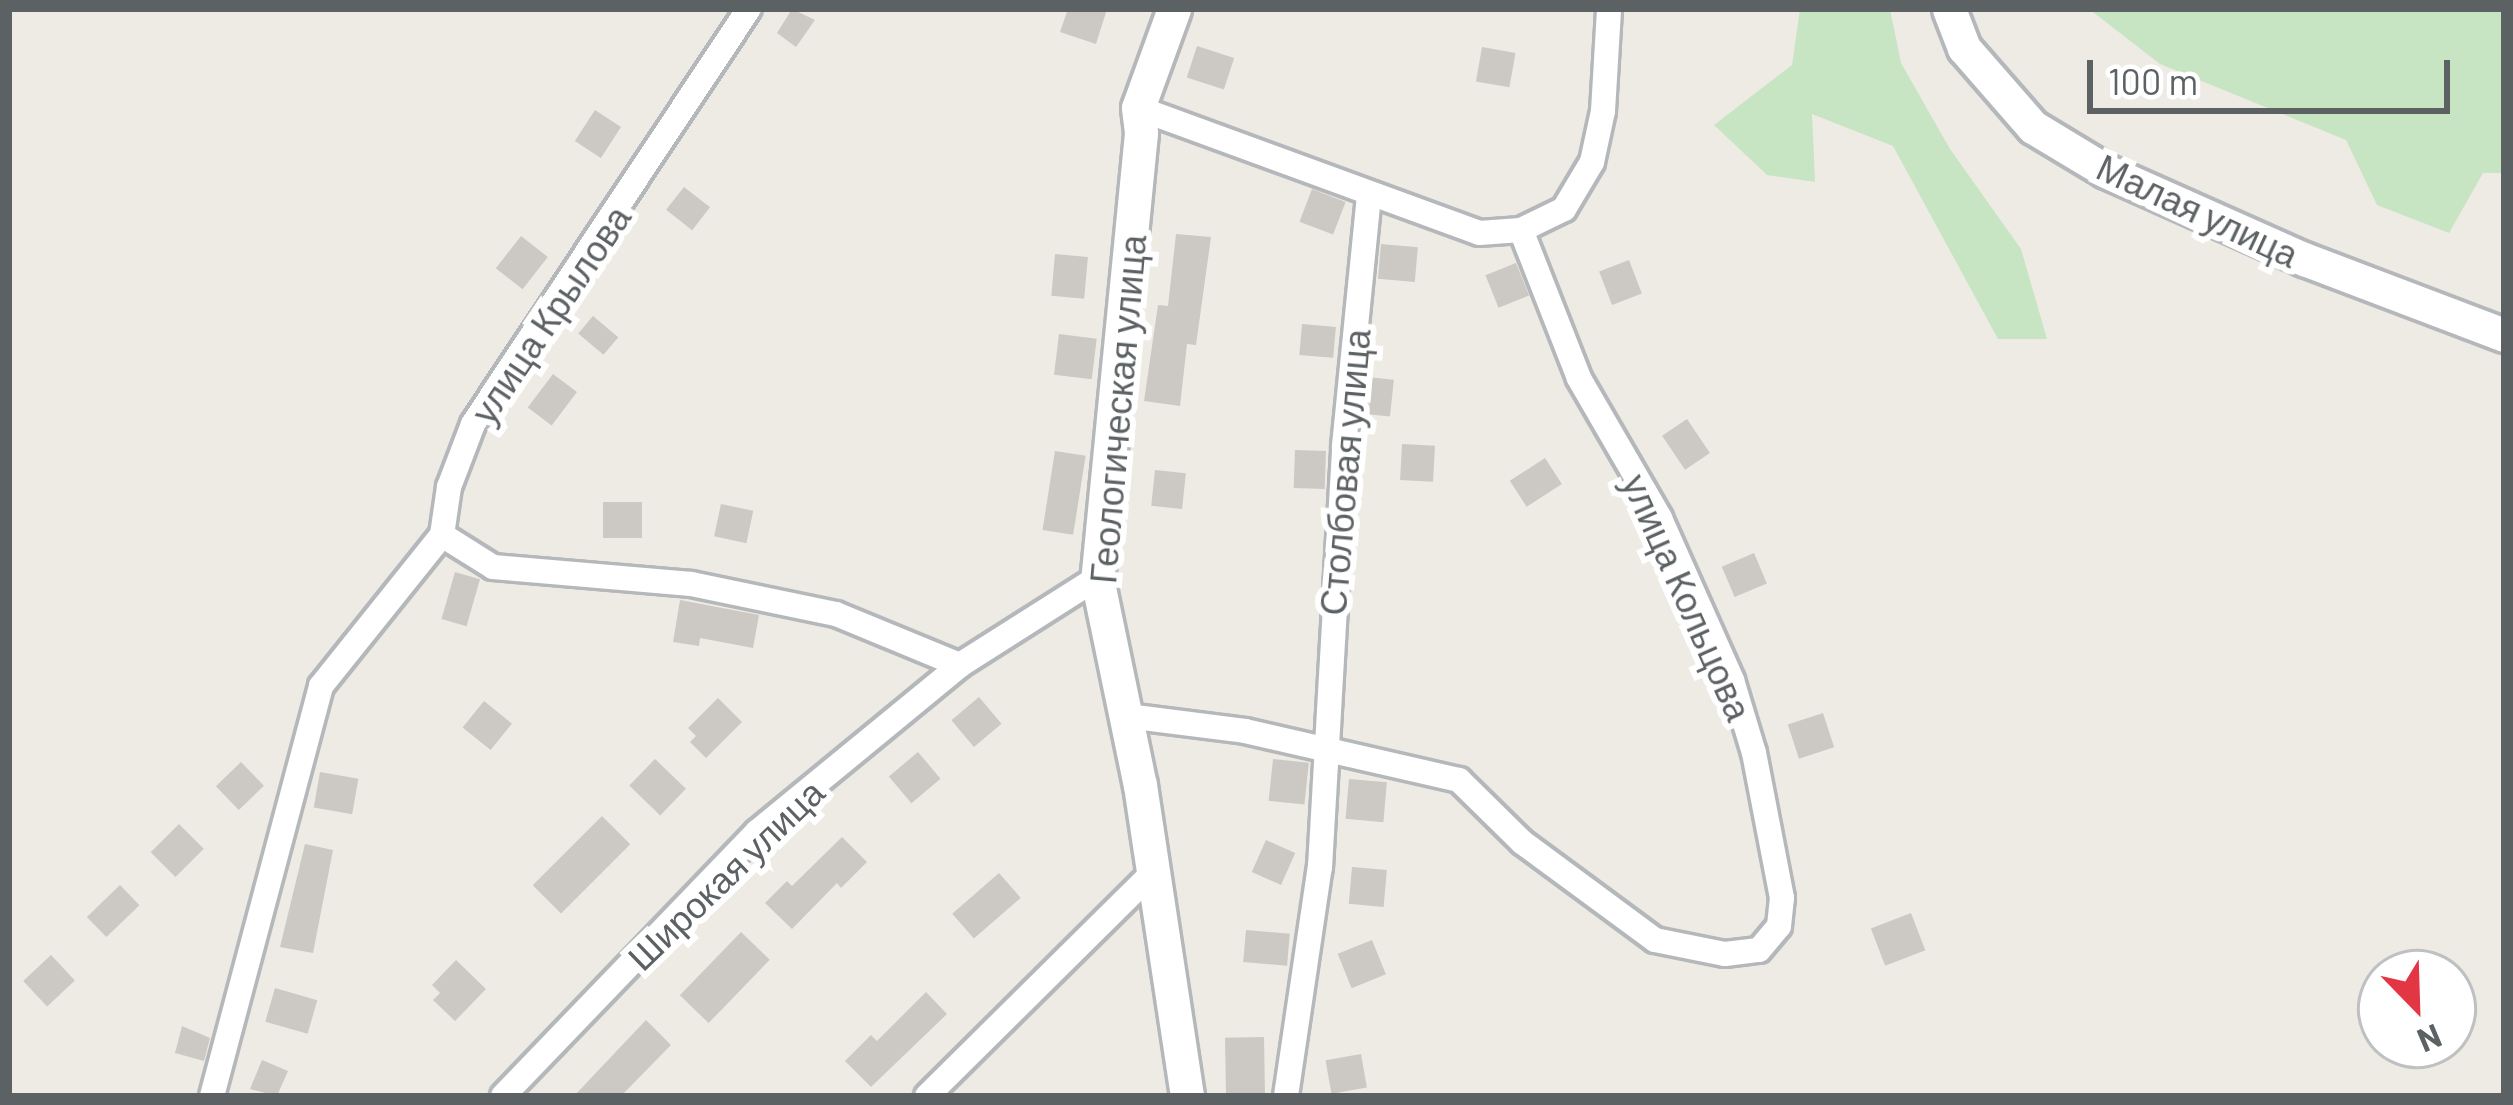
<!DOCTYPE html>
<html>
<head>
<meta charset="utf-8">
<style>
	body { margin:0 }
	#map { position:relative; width:2513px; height:1105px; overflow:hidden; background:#eeebe4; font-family:Barlow,sans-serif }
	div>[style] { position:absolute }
	.green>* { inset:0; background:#c7e5c2 }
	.building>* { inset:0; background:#ccc8c4; transform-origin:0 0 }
	.roads { filter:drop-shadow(3px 0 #b5b8bb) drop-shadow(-3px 0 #b5b8bb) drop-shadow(0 3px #b5b8bb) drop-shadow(0 -3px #b5b8bb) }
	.street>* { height:24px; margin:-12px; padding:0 12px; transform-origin:12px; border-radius:12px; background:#fff }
	.secondary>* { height:33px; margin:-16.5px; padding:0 16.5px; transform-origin:16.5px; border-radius:16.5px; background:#fff }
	span { translate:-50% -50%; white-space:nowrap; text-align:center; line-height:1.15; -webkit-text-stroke:12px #fff; paint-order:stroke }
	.street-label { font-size:36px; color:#5c6164 }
	.frame { position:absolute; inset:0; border:12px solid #5c6164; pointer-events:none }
	.north { position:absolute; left:2357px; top:949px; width:120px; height:120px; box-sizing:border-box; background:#fff; border:3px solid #bec0c1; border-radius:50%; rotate:157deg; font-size:33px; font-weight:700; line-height:48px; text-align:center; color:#5c6164 }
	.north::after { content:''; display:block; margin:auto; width:42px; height:54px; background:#e33644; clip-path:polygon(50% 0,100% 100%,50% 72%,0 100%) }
	.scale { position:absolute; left:2087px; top:60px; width:363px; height:54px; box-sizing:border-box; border:6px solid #5c6164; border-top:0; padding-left:15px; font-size:36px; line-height:42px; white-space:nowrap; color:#5c6164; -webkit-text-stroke:9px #fff; paint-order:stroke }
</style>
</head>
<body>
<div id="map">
	<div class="green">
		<i style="clip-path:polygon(1800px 9px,1890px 9px,1901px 63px,1950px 149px,2021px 249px,2047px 339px,1998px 339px,1893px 146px,1812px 114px,1815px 182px,1767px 175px,1714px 125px,1792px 65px)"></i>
		<i style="clip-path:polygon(2089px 9px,2504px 9px,2504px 173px,2483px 173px,2449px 233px,2377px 205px,2346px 140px,2160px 64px)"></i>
	</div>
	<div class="building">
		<i style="clip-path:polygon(792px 9px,815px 20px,796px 47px,777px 33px)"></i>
		<i style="clip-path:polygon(1068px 9px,1107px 9px,1096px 44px,1060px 32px)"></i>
		<i style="left:1197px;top:46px;width:39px;height:33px;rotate:18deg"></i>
		<i style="left:1482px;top:47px;width:34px;height:35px;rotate:10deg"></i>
		<i style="left:595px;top:110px;width:31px;height:37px;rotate:33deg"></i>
		<i style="left:684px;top:187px;width:33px;height:29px;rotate:38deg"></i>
		<i style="left:1312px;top:189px;width:36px;height:35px;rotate:21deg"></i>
		<i style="clip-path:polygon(1176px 234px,1211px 237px,1196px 345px,1187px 344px,1180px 406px,1144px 401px,1158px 305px,1168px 306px)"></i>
		<i style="left:521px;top:236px;width:34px;height:41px;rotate:38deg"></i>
		<i style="left:1381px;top:244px;width:37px;height:35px;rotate:5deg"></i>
		<i style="left:1055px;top:254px;width:33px;height:42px;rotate:5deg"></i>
		<i style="left:1629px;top:260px;width:36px;height:32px;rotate:69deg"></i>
		<i style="left:1516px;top:263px;width:35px;height:33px;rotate:68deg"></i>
		<i style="left:593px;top:316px;width:33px;height:23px;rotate:40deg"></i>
		<i style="left:1302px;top:324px;width:34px;height:31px;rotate:5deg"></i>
		<i style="left:1059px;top:334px;width:38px;height:41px;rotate:7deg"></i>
		<i style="left:553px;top:374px;width:30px;height:42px;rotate:37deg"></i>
		<i style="left:1367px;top:377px;width:27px;height:37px;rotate:6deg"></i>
		<i style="left:1687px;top:419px;width:41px;height:30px;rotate:56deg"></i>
		<i style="left:1402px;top:444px;width:33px;height:36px;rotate:3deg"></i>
		<i style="left:1295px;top:450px;width:31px;height:38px;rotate:2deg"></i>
		<i style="left:1055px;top:451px;width:31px;height:80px;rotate:9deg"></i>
		<i style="left:1545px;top:458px;width:31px;height:42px;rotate:57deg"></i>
		<i style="left:1155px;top:470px;width:31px;height:36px;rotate:6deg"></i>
		<i style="left:603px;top:502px;width:39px;height:36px"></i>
		<i style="left:721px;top:504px;width:33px;height:33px;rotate:12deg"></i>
		<i style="left:1754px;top:553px;width:33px;height:35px;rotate:67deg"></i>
		<i style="left:455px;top:572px;width:26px;height:49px;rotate:16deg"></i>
		<i style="clip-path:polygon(680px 600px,759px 615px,753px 648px,700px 638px,699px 646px,673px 642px)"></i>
		<i style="left:979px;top:697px;width:35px;height:36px;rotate:50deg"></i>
		<i style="clip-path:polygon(718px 698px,742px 722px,706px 758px,690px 742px,696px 736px,688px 728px)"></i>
		<i style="left:484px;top:701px;width:36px;height:34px;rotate:39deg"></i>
		<i style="left:1823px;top:713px;width:36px;height:37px;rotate:72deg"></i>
		<i style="left:918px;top:752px;width:35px;height:38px;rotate:50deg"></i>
		<i style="left:655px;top:759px;width:43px;height:37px;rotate:44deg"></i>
		<i style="left:1273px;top:759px;width:36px;height:42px;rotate:6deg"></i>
		<i style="left:241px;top:762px;width:33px;height:35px;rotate:46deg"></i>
		<i style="left:320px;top:772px;width:39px;height:36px;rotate:10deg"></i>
		<i style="left:1349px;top:779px;width:38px;height:40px;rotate:5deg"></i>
		<i style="left:602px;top:816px;width:40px;height:98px;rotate:45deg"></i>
		<i style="left:179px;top:824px;width:35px;height:40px;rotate:45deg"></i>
		<i style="clip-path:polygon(842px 837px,867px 862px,841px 888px,837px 883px,792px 929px,765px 903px,787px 881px,792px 886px)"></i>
		<i style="left:1266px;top:840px;width:32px;height:35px;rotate:24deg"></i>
		<i style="clip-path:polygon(305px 844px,333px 850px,313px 953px,280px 947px)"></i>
		<i style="left:1352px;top:867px;width:35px;height:37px;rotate:5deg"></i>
		<i style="left:999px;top:873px;width:33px;height:62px;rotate:49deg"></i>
		<i style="left:120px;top:885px;width:28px;height:46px;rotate:46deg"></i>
		<i style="left:1911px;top:913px;width:40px;height:43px;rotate:69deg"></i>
		<i style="left:1246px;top:930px;width:44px;height:32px;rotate:5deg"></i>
		<i style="left:741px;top:932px;width:40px;height:88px;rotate:44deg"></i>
		<i style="left:1372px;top:940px;width:37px;height:37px;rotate:68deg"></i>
		<i style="left:51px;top:955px;width:35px;height:38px;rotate:47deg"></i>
		<i style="clip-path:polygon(456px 960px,486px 989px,455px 1021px,433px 1000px,440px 993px,432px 985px)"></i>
		<i style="left:275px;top:988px;width:44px;height:35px;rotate:16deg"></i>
		<i style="clip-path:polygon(926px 992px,947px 1014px,871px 1087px,845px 1061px,871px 1035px,877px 1041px)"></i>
		<i style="clip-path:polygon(646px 1020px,671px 1045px,621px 1096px,574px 1096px)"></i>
		<i style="clip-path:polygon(182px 1026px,210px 1038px,204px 1061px,175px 1053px)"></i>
		<i style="left:1264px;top:1037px;width:59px;height:39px;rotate:89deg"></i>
		<i style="left:1361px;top:1054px;width:34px;height:36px;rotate:80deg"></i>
		<i style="clip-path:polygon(262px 1060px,288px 1071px,277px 1096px,250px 1089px)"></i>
	</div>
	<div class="roads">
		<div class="street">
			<i style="left:1138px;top:108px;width:363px;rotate:20.1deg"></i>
			<i style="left:1479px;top:233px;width:42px;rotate:-4.1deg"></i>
			<i style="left:442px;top:535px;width:60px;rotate:32.1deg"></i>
			<i style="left:493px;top:567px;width:199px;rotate:4.9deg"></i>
			<i style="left:691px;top:584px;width:148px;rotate:11.7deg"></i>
			<i style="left:836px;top:614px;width:134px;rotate:22.4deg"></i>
			<i style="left:960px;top:665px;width:162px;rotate:-32.4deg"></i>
			<i style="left:1127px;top:716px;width:119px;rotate:7.2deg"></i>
			<i style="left:1245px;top:731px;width:220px;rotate:12.9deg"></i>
			<i style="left:1459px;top:780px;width:88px;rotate:44.5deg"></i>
			<i style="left:1522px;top:842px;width:165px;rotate:36.4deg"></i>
			<i style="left:1655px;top:940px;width:71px;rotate:11.3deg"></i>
			<i style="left:1725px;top:954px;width:34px;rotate:-7deg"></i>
			<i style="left:1759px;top:950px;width:31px;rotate:-50deg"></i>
			<i style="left:1779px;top:926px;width:28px;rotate:-84deg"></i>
			<i style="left:1782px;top:898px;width:148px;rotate:-100.9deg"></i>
			<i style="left:1754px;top:753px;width:76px;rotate:-106.8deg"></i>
			<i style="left:1732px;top:680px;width:177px;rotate:-114deg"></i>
			<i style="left:1660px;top:518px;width:162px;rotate:-120.1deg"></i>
			<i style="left:1579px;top:378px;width:159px;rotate:-111.4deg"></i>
			<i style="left:1521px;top:230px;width:48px;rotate:-26deg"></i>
			<i style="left:1564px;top:209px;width:55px;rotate:-59.2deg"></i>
			<i style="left:1592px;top:162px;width:52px;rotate:-77.8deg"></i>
			<i style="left:1603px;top:111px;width:102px;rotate:-86.6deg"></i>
			<i style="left:212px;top:1096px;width:424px;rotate:-75.1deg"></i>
			<i style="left:321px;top:686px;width:193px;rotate:-51.3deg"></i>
			<i style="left:442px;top:535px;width:49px;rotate:-81.7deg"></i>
			<i style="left:449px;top:487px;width:67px;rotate:-69.1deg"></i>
			<i style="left:473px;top:424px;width:498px;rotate:-56.4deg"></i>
			<i style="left:503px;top:1096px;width:366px;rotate:-46.1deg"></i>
			<i style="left:757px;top:832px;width:263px;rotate:-39.4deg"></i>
			<i style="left:927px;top:1096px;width:320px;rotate:-44.7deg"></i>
			<i style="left:1286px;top:1096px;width:232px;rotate:-81.6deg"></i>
			<i style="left:1320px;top:867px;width:422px;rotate:-86.7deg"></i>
			<i style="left:1344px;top:446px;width:252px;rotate:-84.3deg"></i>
		</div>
		<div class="secondary">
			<i style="left:1174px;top:9px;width:105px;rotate:110deg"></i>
			<i style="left:1138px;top:108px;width:25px;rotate:83deg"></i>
			<i style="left:1141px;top:133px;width:447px;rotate:95.6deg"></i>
			<i style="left:1097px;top:578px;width:211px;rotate:78.3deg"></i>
			<i style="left:1140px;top:785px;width:315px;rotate:81.4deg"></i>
			<i style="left:1949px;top:9px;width:42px;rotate:69deg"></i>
			<i style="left:1964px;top:48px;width:105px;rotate:48.9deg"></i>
			<i style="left:2033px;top:127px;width:85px;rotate:31.1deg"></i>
			<i style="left:2106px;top:171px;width:217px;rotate:24deg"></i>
			<i style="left:2304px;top:259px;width:214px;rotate:20.8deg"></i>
		</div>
	</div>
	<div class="street-label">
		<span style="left:2198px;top:210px;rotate:25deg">Малая улица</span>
		<span style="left:550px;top:314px;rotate:-56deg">улица Крылова</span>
		<span style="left:1117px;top:409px;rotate:-85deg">Геологическая улица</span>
		<span style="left:1344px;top:472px;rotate:-85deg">Столбовая улица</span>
		<span style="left:1688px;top:597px;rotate:66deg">улица Кольцова</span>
		<span style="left:725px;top:874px;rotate:-44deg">Широкая улица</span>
	</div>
	<div class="frame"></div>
	<div class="north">N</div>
	<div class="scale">100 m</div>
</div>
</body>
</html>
